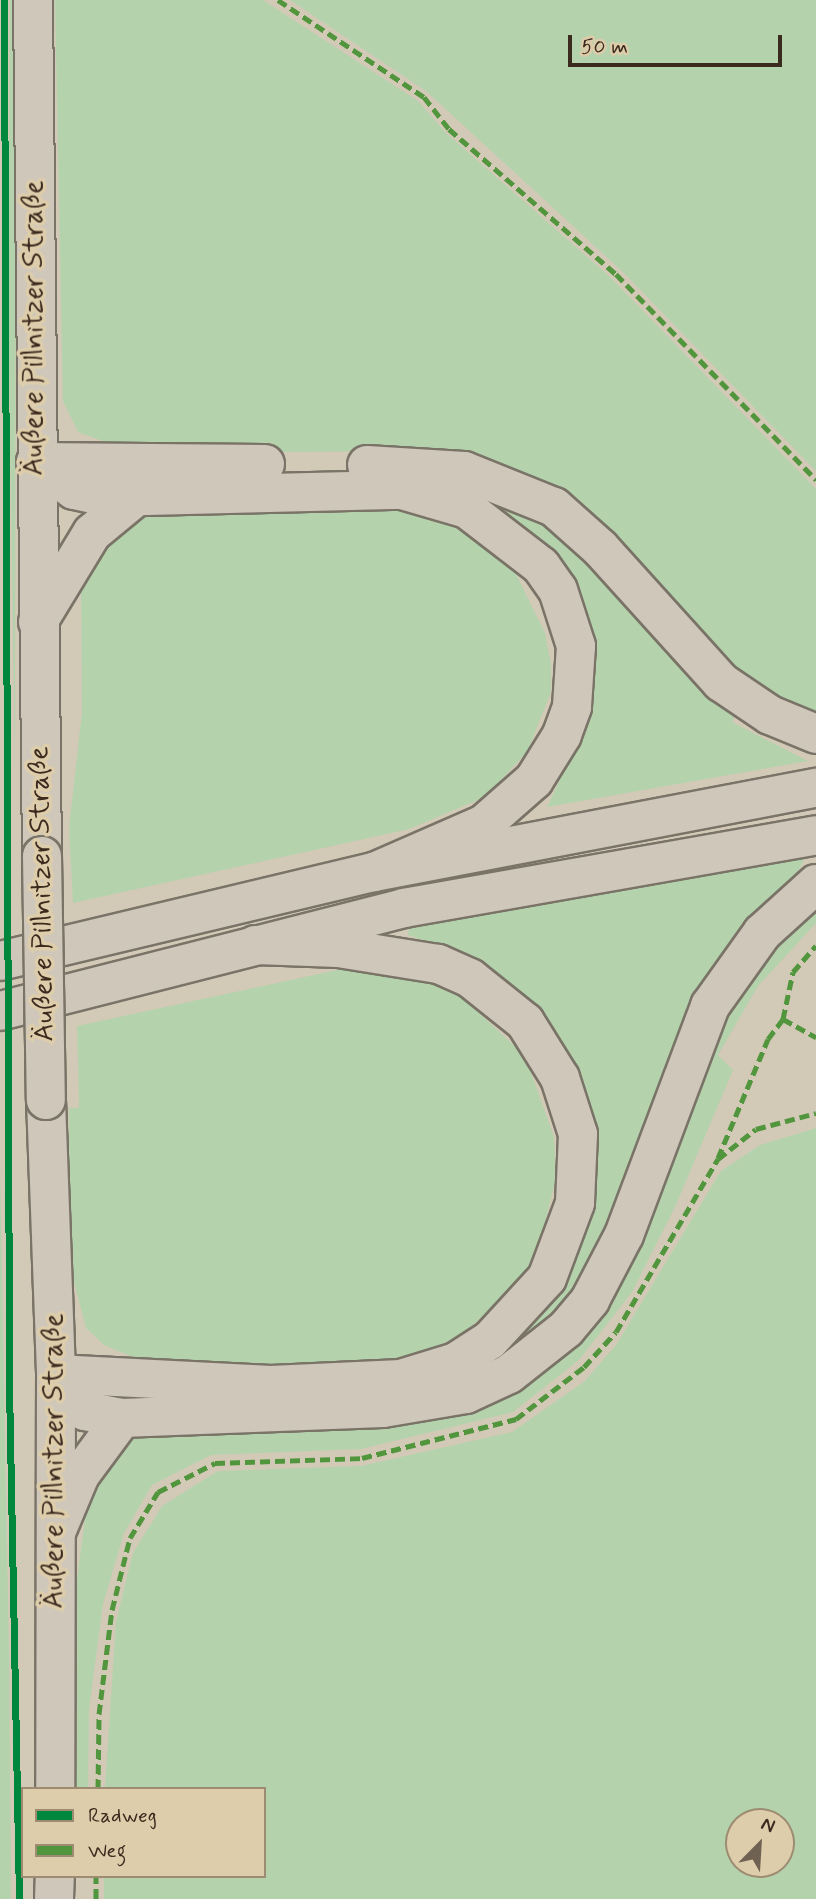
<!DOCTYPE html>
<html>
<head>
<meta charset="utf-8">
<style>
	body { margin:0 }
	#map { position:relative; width:816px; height:1899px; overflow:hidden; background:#d2c9b6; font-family:Mynerve,sans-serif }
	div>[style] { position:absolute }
	.green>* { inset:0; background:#b4d3ac }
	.roads { filter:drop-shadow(2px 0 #7a7367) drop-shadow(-2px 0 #7a7367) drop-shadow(0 2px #7a7367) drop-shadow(0 -2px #7a7367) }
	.secondary>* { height:38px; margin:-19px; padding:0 19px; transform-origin:19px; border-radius:19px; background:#cec7ba }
	.trunk>* { height:38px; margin:-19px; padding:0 19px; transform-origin:19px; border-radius:19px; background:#cec7ba }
	.bridges { filter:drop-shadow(2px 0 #7a7367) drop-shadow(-2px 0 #7a7367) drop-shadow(0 2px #7a7367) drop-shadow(0 -2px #7a7367) }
	.secondary-bridge>* { height:38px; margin:-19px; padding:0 19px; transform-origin:19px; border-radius:19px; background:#cec7ba }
	.quiet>* { height:5px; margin-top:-2.5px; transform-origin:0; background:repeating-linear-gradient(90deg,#51953d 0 10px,transparent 0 15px) }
	.cycleway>* { height:7px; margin:-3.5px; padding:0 3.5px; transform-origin:3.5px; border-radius:3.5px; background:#00873e }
	span { translate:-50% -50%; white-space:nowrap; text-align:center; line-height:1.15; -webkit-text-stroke:7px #decdaa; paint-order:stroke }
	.street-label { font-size:28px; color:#3b2a1e }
	.legend { position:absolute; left:21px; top:1787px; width:245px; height:91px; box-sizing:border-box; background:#decdaa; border:2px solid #9d8c72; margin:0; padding:9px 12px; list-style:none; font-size:21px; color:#3b2a1e }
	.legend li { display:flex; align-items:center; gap:14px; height:35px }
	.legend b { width:35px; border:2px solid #9d8c72 }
	.north { position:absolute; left:725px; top:1808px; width:70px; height:70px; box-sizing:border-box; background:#decdaa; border:2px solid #9d8c72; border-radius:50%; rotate:24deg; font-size:19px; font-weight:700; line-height:28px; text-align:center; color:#3b2a1e }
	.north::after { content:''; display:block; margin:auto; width:24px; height:32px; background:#706253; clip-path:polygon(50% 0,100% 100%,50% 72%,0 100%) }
	.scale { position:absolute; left:568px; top:35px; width:214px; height:32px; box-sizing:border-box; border:4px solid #3b2a1e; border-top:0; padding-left:9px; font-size:21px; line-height:24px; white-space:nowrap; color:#3b2a1e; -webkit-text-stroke:5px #decdaa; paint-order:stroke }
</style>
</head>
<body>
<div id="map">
	<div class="green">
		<i style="clip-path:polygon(10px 0,16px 0,15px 769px,8px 285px)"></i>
		<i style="clip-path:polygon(55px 0,263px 0,418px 101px,446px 133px,610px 277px,816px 489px,816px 714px,730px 674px,602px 531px,407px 451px,136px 453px,78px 432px,63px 401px)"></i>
		<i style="clip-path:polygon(290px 0,816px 0,816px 471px,623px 272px,426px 91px)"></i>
		<i style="clip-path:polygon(475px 486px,553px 523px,737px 712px,732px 722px,808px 761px,547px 807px,579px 740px,590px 657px)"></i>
		<i style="clip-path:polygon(336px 501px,427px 512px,477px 539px,515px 572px,545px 633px,551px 665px,551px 692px,527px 752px,485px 797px,409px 829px,73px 903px,69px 828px,82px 712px,81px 587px,88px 558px,145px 510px)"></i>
		<i style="clip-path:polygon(808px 852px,798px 872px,749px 923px,616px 1221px,558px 1315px,496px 1363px,466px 1374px,530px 1322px,580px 1097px,449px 949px,408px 935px,409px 929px)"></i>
		<i style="clip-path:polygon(816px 902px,816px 923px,758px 986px,718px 1055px,733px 1070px,675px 1207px,632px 1292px,579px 1360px,513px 1412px,361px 1449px,211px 1455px,152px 1485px,124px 1533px,103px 1604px,89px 1709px,88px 1789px,67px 1789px,68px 1645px,89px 1490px,124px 1442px,148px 1430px,544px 1365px,720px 1013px)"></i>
		<i style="clip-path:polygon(342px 969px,424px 980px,463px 998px,525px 1056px,554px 1137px,556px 1178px,540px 1242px,522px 1279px,458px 1339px,420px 1360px,258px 1366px,133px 1357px,104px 1345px,86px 1328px,67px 1254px,69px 1108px,79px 1108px,79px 1099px,77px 1026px)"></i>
		<i style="clip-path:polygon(evenodd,816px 1128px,816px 1899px,104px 1899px,104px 1876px,264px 1876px,264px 1789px,105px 1789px,116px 1622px,133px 1553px,162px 1506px,218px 1471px,361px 1466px,512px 1432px,585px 1381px,616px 1345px,721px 1171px,760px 1145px,816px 1128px,739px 1822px,781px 1822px,781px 1864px,739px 1864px,739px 1822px)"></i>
		<i style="clip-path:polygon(0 1168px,9px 1654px,11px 1899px,0 1899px)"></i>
	</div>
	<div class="roads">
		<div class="secondary">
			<i style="left:33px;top:0;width:856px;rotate:89.4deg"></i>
			<i style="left:46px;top:1100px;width:274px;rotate:87.9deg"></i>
			<i style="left:56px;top:1374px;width:415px;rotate:90.1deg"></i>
			<i style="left:54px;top:1899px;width:23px;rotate:-88deg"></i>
		</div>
		<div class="trunk">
			<i style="left:36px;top:462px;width:47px;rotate:36.4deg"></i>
			<i style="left:74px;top:490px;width:33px;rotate:12deg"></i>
			<i style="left:106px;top:497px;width:296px;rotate:-1.4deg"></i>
			<i style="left:402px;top:490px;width:68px;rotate:16.3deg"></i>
			<i style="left:467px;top:509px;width:93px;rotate:37.6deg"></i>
			<i style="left:541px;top:566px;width:29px;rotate:55deg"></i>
			<i style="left:558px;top:590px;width:59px;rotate:72.2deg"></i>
			<i style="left:576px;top:646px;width:61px;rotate:93.8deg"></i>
			<i style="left:572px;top:707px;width:30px;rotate:110deg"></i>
			<i style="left:562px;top:735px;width:53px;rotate:121.9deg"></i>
			<i style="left:534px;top:780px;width:67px;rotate:138.7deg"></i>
			<i style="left:484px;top:824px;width:120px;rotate:156.4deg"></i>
			<i style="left:36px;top:462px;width:229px;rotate:0.5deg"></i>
			<i style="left:367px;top:465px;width:97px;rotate:3.5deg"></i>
			<i style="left:464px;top:471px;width:97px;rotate:21.8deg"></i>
			<i style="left:554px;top:507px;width:62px;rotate:41.7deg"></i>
			<i style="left:600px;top:548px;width:181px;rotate:47.9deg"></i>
			<i style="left:721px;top:682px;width:59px;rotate:34deg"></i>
			<i style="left:770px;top:715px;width:50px;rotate:22.4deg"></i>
			<i style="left:38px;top:622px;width:104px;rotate:-58.8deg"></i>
			<i style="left:92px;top:533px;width:58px;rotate:-39.4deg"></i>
			<i style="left:0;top:961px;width:384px;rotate:-13.4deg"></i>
			<i style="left:374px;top:872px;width:450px;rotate:-10.8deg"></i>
			<i style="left:0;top:1011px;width:417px;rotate:-14.3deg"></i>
			<i style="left:404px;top:908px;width:418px;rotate:-10deg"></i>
			<i style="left:56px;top:1374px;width:215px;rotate:2.9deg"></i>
			<i style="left:271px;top:1385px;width:130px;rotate:-2.6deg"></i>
			<i style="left:401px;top:1379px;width:58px;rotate:-17.2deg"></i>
			<i style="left:456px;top:1362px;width:40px;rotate:-32.9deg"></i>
			<i style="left:490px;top:1340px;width:84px;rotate:-47.4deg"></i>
			<i style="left:547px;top:1278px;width:80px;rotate:-69.5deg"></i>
			<i style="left:575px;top:1203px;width:69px;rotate:-87.5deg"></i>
			<i style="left:578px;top:1134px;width:59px;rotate:-107.8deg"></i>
			<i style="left:560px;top:1078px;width:66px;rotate:-122deg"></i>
			<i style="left:525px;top:1022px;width:70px;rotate:-141.3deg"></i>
			<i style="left:470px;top:978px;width:35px;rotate:-156deg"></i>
			<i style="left:438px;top:964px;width:101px;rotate:-170.9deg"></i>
			<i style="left:338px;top:948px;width:83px;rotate:-177.9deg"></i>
			<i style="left:56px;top:1393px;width:34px;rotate:32deg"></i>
			<i style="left:85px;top:1411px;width:38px;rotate:11deg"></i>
			<i style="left:122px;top:1418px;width:261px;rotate:-2.2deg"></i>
			<i style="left:383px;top:1408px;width:84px;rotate:-9.6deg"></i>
			<i style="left:466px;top:1394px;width:47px;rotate:-24.9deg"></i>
			<i style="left:509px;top:1374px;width:73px;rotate:-38.3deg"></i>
			<i style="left:566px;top:1329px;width:38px;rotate:-50deg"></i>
			<i style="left:590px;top:1300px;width:73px;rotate:-62.4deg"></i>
			<i style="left:624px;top:1235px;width:245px;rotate:-69.4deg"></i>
			<i style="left:710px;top:1006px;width:90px;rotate:-54.5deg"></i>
			<i style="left:762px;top:933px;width:73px;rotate:-42.2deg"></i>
			<i style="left:57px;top:1530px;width:60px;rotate:-67.3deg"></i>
			<i style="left:80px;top:1475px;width:71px;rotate:-53.6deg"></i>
		</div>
	</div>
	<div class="bridges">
		<div class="secondary-bridge">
			<i style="left:42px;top:856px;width:244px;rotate:89.1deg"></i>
		</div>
	</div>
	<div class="quiet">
		<i style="left:278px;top:0;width:175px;rotate:33.6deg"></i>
		<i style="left:424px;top:97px;width:41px;rotate:52deg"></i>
		<i style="left:449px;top:129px;width:221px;rotate:41deg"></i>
		<i style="left:616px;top:274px;width:287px;rotate:45.8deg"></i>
		<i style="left:783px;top:1019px;width:38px;rotate:29deg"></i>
		<i style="left:718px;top:1158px;width:129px;rotate:-67.2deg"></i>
		<i style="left:768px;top:1039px;width:25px;rotate:-53deg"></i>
		<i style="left:783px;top:1019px;width:48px;rotate:-78deg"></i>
		<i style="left:793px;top:972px;width:35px;rotate:-49deg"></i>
		<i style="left:98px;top:1789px;width:75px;rotate:-89.2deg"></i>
		<i style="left:99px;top:1714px;width:105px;rotate:-82.9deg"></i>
		<i style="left:112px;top:1610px;width:74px;rotate:-76deg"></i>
		<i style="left:130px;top:1538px;width:54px;rotate:-58.7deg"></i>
		<i style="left:158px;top:1492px;width:64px;rotate:-27deg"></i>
		<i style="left:215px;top:1463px;width:147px;rotate:-1.9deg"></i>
		<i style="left:362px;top:1458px;width:159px;rotate:-14.2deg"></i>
		<i style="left:516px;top:1419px;width:86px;rotate:-37.4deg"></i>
		<i style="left:584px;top:1367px;width:47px;rotate:-47.6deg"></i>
		<i style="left:616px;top:1332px;width:201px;rotate:-59.5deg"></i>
		<i style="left:718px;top:1159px;width:48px;rotate:-38.3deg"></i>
		<i style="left:756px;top:1129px;width:62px;rotate:-14.9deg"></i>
		<i style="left:96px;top:1899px;width:23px;rotate:-90deg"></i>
	</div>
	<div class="cycleway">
		<i style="left:4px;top:0;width:1386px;rotate:89.79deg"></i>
		<i style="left:9px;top:1386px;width:513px;rotate:88.88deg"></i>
	</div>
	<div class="street-label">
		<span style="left:35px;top:328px;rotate:-90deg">Äußere Pillnitzer Straße</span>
		<span style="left:43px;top:894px;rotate:-91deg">Äußere Pillnitzer Straße</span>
		<span style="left:55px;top:1461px;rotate:-90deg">Äußere Pillnitzer Straße</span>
	</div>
	<ul class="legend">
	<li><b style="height:9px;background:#00873e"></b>Radweg</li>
	<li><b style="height:9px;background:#51953d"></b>Weg</li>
	</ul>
	<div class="north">N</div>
	<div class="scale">50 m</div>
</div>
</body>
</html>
